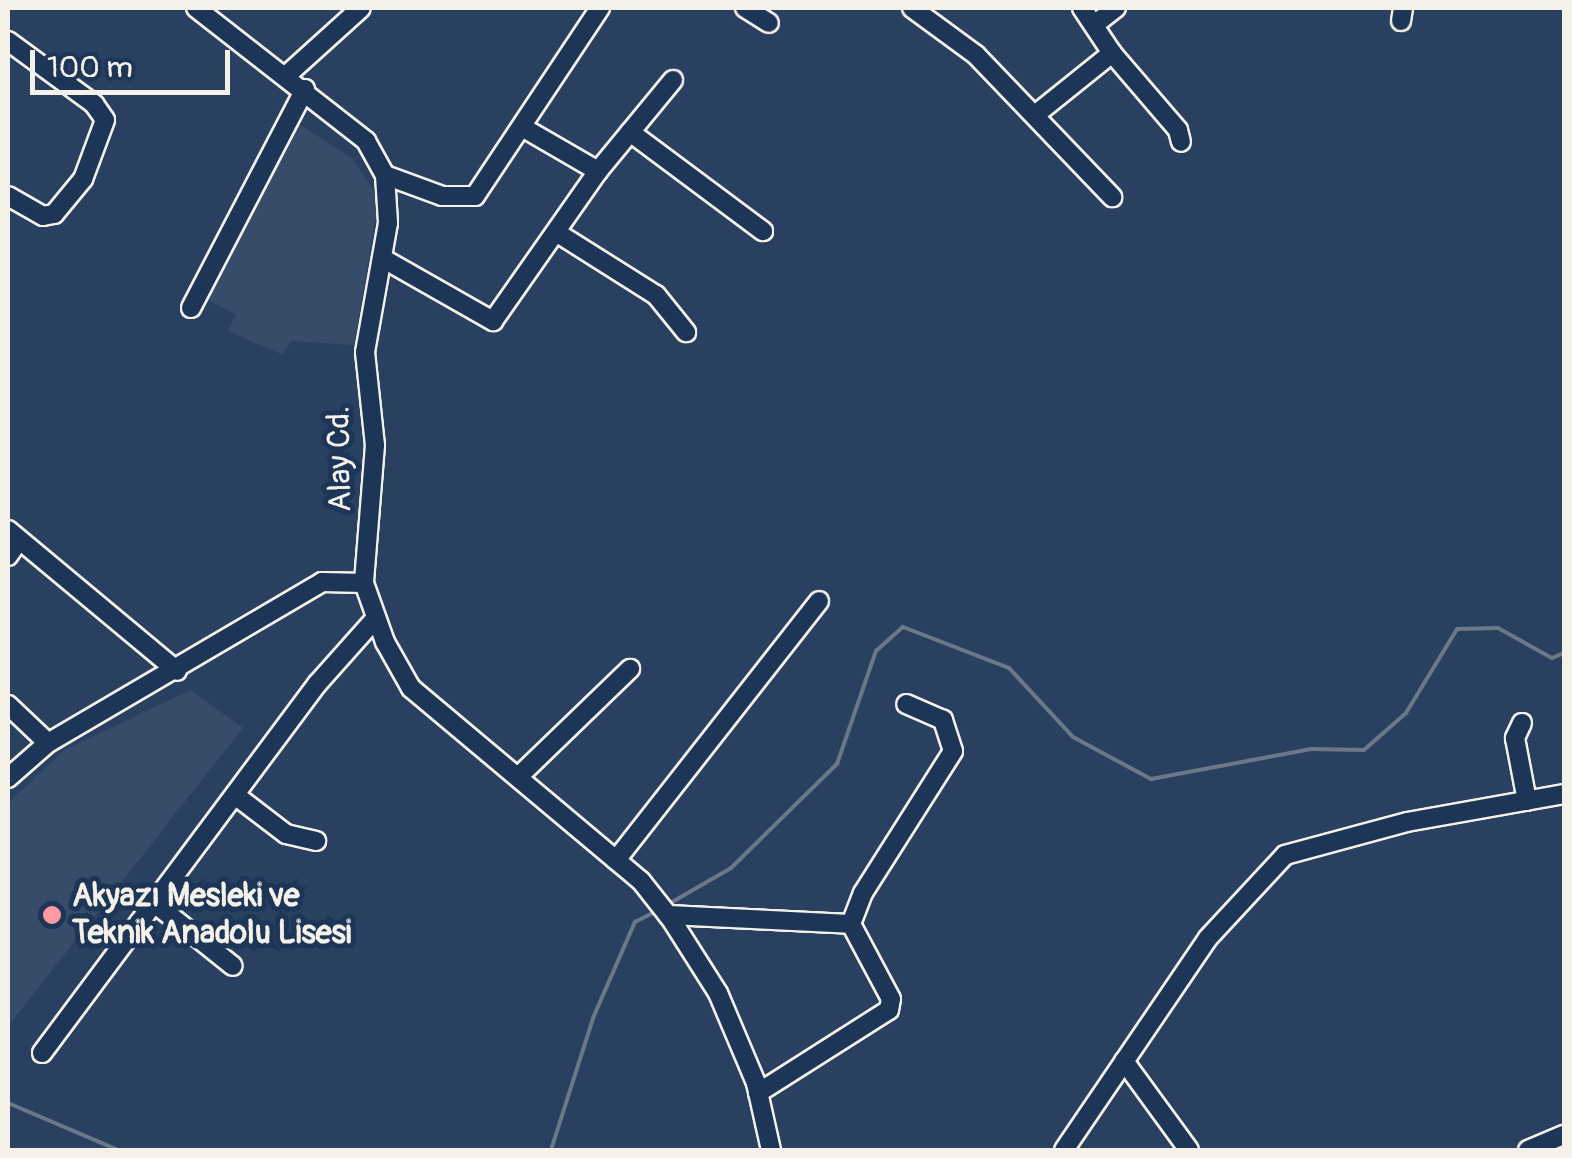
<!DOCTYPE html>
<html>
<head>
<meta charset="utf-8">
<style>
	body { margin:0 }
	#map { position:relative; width:1572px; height:1158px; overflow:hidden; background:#2a4060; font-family:Pangolin,sans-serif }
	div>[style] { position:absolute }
	.built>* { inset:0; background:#374c69 }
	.stream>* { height:4px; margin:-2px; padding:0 2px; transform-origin:2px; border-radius:2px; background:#6a788a }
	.roads { filter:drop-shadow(2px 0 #f4f1e8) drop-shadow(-2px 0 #f4f1e8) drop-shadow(0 2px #f4f1e8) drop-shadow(0 -2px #f4f1e8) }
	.minor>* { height:18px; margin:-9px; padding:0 9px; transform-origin:9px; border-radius:9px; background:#1d3557 }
	.dots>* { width:28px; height:28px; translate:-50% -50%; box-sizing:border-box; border:5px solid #1d3557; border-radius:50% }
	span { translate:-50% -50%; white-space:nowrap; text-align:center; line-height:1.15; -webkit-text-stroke:10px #1d3557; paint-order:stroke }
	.street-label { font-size:32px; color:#f4f1e8 }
	.poi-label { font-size:32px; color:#f4f1e8; font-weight:700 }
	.left { translate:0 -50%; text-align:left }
	.frame { position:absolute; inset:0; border:10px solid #f4f1e8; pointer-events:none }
	.scale { position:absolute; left:30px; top:50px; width:200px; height:45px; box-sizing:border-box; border:5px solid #f4f1e8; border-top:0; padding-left:12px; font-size:30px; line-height:35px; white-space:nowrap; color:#f4f1e8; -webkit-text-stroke:8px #1d3557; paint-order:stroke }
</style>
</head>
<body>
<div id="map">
	<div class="built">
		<i style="clip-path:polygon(298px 124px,351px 157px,379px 198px,354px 345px,290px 341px,283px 355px,228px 331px,236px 314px,203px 298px)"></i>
		<i style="clip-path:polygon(191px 690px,243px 728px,8px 1026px,8px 803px,64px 750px)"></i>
	</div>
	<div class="stream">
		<i style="left:667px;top:905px;width:74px;rotate:-30deg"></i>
		<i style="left:731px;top:868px;width:148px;rotate:-44.5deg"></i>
		<i style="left:837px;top:764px;width:120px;rotate:-71deg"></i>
		<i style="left:876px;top:651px;width:36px;rotate:-42deg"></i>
		<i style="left:903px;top:627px;width:114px;rotate:21.1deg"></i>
		<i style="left:1009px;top:668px;width:94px;rotate:47.2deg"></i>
		<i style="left:1073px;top:737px;width:89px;rotate:28.3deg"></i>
		<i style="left:1151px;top:779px;width:163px;rotate:-10.6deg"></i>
		<i style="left:1311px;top:749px;width:53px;rotate:1.1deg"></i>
		<i style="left:1364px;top:750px;width:56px;rotate:-41.4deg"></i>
		<i style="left:1406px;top:713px;width:98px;rotate:-58.7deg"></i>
		<i style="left:1457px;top:629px;width:41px;rotate:-1.4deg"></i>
		<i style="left:1498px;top:628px;width:62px;rotate:29.1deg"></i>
		<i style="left:1552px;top:658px;width:13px;rotate:-23deg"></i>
		<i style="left:8px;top:1103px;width:120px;rotate:23.1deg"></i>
		<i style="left:551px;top:1150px;width:139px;rotate:-72.3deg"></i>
		<i style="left:593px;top:1018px;width:105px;rotate:-66.4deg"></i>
		<i style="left:635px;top:922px;width:27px;rotate:-27deg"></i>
	</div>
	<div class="roads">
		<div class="minor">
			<i style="left:196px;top:8px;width:216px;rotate:38deg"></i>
			<i style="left:366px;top:141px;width:39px;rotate:61deg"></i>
			<i style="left:385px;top:175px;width:48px;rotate:86.4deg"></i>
			<i style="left:388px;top:223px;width:131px;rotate:100.1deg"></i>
			<i style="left:365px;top:352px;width:94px;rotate:83.9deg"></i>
			<i style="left:375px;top:445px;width:138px;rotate:94.6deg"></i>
			<i style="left:364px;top:583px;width:63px;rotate:70.4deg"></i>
			<i style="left:385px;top:642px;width:53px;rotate:60.5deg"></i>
			<i style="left:411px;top:688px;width:300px;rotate:40deg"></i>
			<i style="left:641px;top:881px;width:48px;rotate:51.7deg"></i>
			<i style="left:671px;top:919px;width:88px;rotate:57.6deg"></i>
			<i style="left:718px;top:993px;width:98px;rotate:67.1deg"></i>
			<i style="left:756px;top:1083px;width:69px;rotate:77.4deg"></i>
			<i style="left:745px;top:8px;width:28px;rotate:32deg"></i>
			<i style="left:912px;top:8px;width:79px;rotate:36.3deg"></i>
			<i style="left:976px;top:55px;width:197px;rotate:46.2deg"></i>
			<i style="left:1082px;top:8px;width:54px;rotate:56.3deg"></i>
			<i style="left:1401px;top:21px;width:13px;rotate:-81deg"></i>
			<i style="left:1094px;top:25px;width:28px;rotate:-38deg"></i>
			<i style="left:8px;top:41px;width:107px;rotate:36.2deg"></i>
			<i style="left:94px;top:104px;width:19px;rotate:55deg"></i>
			<i style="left:105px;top:120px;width:63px;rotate:110.4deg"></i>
			<i style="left:83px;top:179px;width:45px;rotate:129.6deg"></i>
			<i style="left:54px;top:214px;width:11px;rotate:170deg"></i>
			<i style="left:43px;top:216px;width:40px;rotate:-150.3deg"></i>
			<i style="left:288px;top:74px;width:98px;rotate:-42.1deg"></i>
			<i style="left:1035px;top:115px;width:99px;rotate:-38.8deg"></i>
			<i style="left:1112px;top:53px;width:101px;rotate:49.4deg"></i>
			<i style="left:1178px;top:130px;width:12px;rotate:76deg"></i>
			<i style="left:522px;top:127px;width:88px;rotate:30.1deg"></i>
			<i style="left:630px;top:132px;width:166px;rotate:36.7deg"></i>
			<i style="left:385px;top:175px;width:61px;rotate:20.2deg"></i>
			<i style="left:442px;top:196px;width:33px"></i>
			<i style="left:475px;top:196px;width:226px;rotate:-56.4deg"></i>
			<i style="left:559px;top:234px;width:115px;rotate:32.2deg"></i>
			<i style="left:656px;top:295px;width:48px;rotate:51deg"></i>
			<i style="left:382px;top:258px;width:128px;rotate:29.6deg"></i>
			<i style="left:493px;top:321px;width:183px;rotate:-55deg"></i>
			<i style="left:598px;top:171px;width:118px;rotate:-50.5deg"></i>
			<i style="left:191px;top:308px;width:247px;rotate:-62.5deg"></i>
			<i style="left:8px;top:530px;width:220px;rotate:39.8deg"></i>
			<i style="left:8px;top:556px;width:19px;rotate:-55deg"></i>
			<i style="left:8px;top:705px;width:55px;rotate:43.5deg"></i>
			<i style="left:1522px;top:723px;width:17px;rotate:115deg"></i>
			<i style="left:1515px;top:738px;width:64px;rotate:79.2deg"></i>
			<i style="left:518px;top:777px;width:156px;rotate:-44deg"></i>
			<i style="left:8px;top:778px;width:53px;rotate:-41.2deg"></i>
			<i style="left:48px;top:743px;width:318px;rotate:-30.4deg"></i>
			<i style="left:322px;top:582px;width:42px;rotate:1.4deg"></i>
			<i style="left:235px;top:795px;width:64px;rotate:37.4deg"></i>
			<i style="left:286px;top:834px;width:31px;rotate:13deg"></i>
			<i style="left:616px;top:860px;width:329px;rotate:-51.9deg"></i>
			<i style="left:153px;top:902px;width:102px;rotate:38.7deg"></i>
			<i style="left:668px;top:915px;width:183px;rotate:2.8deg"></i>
			<i style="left:42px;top:1053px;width:462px;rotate:-53.3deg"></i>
			<i style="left:318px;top:683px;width:87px;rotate:-48.3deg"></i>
			<i style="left:1124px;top:1061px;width:110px;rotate:53.9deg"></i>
			<i style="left:758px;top:1093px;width:155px;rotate:-32.4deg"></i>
			<i style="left:889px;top:1010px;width:11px;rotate:-80deg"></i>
			<i style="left:891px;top:999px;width:85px;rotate:-118.1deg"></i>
			<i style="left:851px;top:924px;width:33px;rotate:-69deg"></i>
			<i style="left:863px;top:893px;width:168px;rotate:-57.6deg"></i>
			<i style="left:953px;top:751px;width:33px;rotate:-108deg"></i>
			<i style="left:943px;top:720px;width:40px;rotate:-156.6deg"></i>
			<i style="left:1064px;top:1150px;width:256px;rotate:-55.8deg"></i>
			<i style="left:1208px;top:938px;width:113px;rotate:-47.1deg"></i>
			<i style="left:1285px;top:855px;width:126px;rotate:-15.1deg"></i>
			<i style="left:1407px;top:822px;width:159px;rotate:-10.1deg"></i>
			<i style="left:1528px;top:1150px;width:39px;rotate:-23deg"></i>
		</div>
	</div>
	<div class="dots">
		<i style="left:52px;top:915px;background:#ff9aa2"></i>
	</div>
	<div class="street-label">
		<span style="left:340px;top:459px;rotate:-91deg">Alay Cd.</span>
	</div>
	<div class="poi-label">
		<span class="left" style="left:72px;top:915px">Akyazı Mesleki ve<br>Teknik Anadolu Lisesi</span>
	</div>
	<div class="frame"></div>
	<div class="scale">100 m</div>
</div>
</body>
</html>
